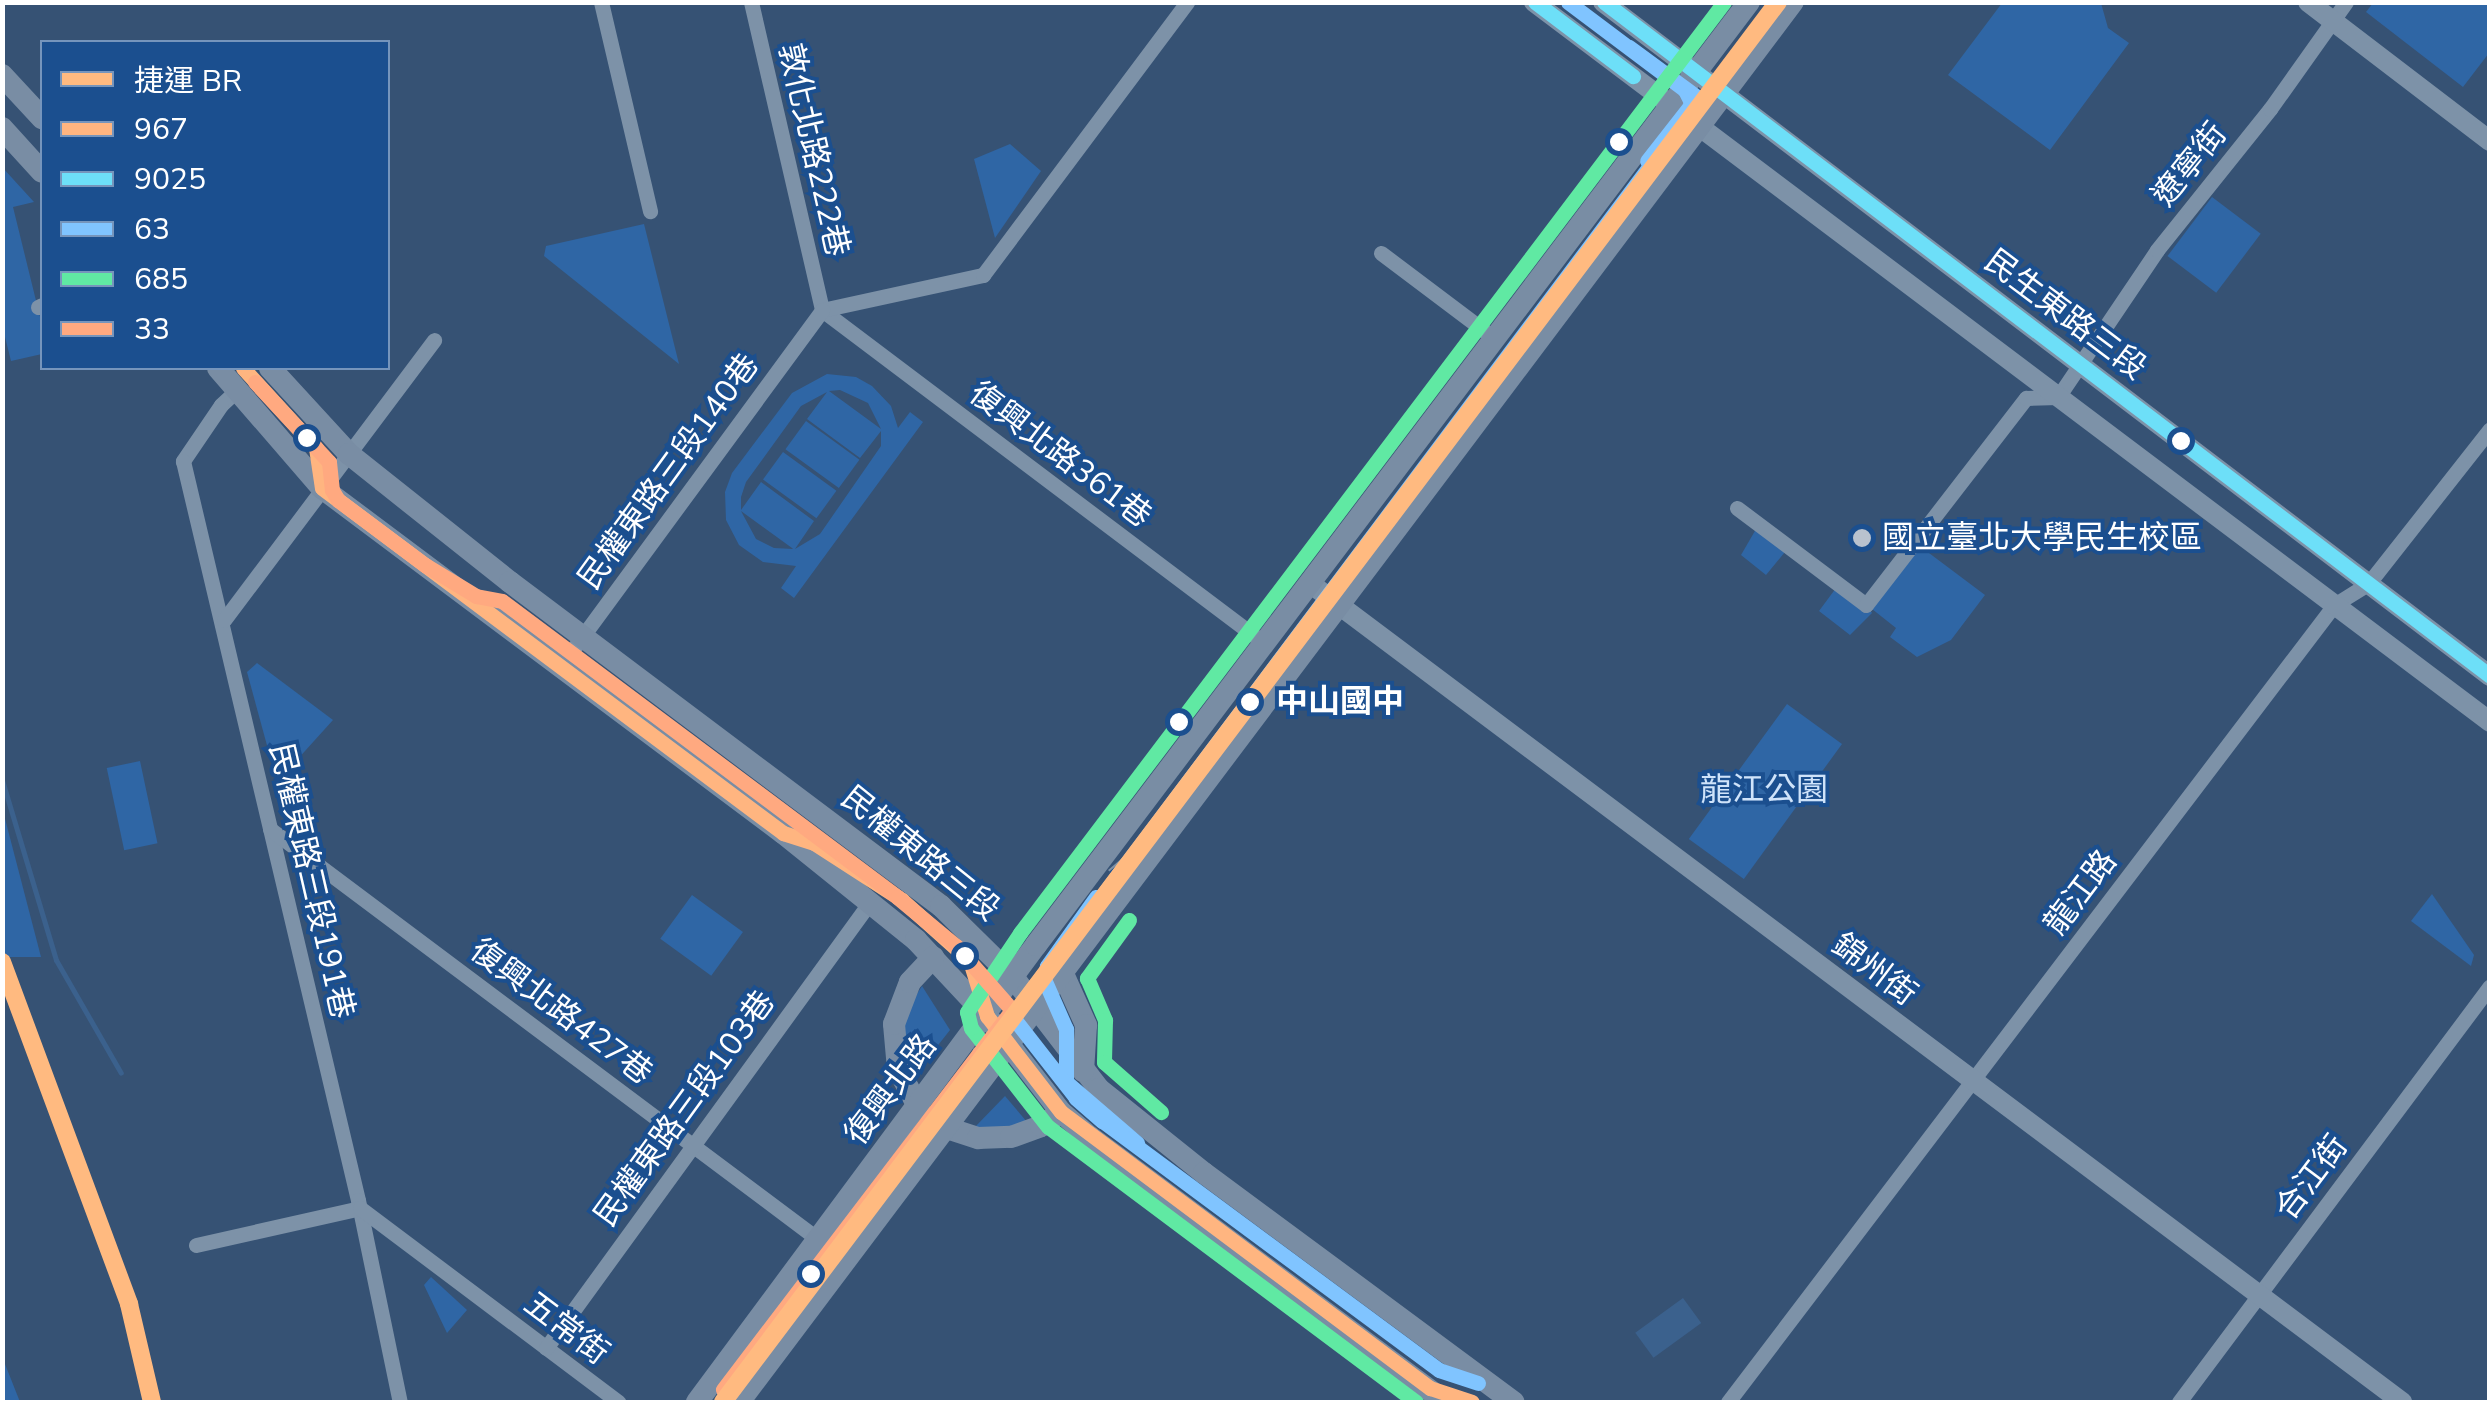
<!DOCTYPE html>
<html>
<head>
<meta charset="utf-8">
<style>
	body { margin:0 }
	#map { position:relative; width:2492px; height:1405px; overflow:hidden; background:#365274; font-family:"Nunito Sans","Noto Sans TC",sans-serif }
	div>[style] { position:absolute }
	.green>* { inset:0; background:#2f66a5; transform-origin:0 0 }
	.water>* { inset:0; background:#3b618d; transform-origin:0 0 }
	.stream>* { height:5px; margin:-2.5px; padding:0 2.5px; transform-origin:2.5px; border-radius:2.5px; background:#3b618d }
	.minor>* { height:15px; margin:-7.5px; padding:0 7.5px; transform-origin:7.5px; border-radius:7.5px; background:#7d92a8 }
	.tertiary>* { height:20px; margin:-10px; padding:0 10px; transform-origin:10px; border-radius:10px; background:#7d92a8 }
	.secondary>* { height:22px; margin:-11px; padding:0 11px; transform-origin:11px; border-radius:11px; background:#798da4 }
	.rail>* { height:9px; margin-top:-4.5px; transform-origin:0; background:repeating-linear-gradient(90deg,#1b4f8f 0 15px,#7e92a7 0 30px); box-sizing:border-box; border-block:2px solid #7e92a7 }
	.bus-1>* { height:15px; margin:-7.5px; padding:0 7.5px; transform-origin:7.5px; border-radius:7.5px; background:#ffb580 }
	.bus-2>* { height:15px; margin:-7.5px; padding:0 7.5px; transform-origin:7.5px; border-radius:7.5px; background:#6ddff8 }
	.bus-3>* { height:15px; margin:-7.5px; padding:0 7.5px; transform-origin:7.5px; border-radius:7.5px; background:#80c4ff }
	.bus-4>* { height:15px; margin:-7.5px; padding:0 7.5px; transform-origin:7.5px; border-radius:7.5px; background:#60e9a3 }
	.bus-5>* { height:15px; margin:-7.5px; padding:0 7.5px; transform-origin:7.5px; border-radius:7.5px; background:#ffa980 }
	.metro-1>* { height:18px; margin:-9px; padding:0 9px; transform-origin:9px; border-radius:9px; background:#ffba80 }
	.dots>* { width:28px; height:28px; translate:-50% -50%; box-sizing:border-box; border:5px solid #1b4f8f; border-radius:50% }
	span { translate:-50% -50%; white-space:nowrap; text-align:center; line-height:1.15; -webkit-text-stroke:8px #1b4f8f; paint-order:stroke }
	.street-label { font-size:32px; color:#fff }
	.poi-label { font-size:32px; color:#fff }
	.left { translate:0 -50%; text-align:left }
	.stop-label { font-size:32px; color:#fff; font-weight:700 }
	.park-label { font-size:32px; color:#cfe3fa }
	.frame { position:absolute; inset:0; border:5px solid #fff; pointer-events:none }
	.legend { position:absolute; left:40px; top:40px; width:350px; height:330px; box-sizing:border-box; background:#1b4f8f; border:2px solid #7695bc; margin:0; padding:12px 18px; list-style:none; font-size:30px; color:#fff }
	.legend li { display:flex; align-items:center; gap:20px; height:50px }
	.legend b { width:50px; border:2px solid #7695bc }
</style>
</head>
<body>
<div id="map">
	<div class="green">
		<i style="clip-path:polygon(2002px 3px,2101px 3px,2108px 28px,2129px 43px,2050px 150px,1948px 75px)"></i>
		<i style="clip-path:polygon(2373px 3px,2489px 3px,2489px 53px,2463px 87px,2366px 12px)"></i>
		<i style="clip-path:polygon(1010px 144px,1041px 171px,995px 238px,974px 159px)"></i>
		<i style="clip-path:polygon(2px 167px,34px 202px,13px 207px,42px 325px,42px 354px,11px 361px,2px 325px)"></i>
		<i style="left:2212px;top:197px;width:61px;height:74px;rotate:37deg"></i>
		<i style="clip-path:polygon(644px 224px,679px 364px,544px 256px,546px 246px)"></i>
		<i style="clip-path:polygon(evenodd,827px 374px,856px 377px,872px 386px,891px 406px,898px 428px,910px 412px,923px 422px,794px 598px,781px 588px,796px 566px,763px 562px,739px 545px,726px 520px,725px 492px,732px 473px,792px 393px,827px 374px,840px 390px,868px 403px,881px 429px,829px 391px,840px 390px,827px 374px,827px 392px,807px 419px,860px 458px,881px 431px,881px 446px,820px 534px,795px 549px,814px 521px,761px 482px,741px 510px,741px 497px,746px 482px,801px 406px,827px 392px,827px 374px,741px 511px,792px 548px,793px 549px,774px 548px,756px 539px,741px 511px)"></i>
		<i style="left:806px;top:421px;width:66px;height:35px;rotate:36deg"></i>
		<i style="left:783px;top:452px;width:66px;height:34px;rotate:36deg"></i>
		<i style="clip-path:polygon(1759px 524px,1789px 547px,1766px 575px,1741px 555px)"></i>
		<i style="clip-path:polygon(1913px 541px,1985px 595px,1951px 640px,1917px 657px,1890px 637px,1896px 628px,1867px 605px,1872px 613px,1850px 635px,1819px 611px,1839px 584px,1865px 604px)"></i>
		<i style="clip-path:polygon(257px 663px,333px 720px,277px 782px,247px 672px)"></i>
		<i style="left:1787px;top:704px;width:68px;height:167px;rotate:36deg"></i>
		<i style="left:140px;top:761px;width:84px;height:34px;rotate:78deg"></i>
		<i style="clip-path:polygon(2px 811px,3px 811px,41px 957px,3px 957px)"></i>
		<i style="clip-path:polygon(2432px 894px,2474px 955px,2471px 966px,2411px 921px)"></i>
		<i style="left:692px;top:895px;width:63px;height:54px;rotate:36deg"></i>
		<i style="clip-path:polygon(922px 986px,950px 1030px,913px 1077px,900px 1050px,908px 1008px)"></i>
		<i style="clip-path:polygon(1005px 1096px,1027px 1122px,1018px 1128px,974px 1128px)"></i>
		<i style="clip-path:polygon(431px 1277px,467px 1310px,447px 1333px,424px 1285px)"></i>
		<i style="clip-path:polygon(3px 1359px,20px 1402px,3px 1402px)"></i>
	</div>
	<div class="water">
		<i style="left:1683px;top:1298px;width:31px;height:59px;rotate:54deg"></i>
	</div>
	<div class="stream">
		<i style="left:2px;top:780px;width:188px;rotate:73.3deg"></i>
		<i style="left:56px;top:960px;width:130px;rotate:60.1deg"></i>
	</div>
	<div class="minor">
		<i style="left:601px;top:2px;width:215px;rotate:76.8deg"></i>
		<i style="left:751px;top:2px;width:316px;rotate:77deg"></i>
		<i style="left:1381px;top:253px;width:143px;rotate:37deg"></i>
		<i style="left:38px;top:307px;width:4px;rotate:-27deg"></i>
		<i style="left:822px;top:310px;width:555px;rotate:37.01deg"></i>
		<i style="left:822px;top:310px;width:165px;rotate:-12.3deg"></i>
		<i style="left:983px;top:275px;width:341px;rotate:-53.2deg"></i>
		<i style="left:237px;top:390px;width:22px;rotate:137deg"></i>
		<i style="left:221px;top:405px;width:68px;rotate:124.2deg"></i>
		<i style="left:183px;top:461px;width:759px;rotate:76.68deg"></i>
		<i style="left:358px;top:1200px;width:206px;rotate:78.3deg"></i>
		<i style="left:1737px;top:508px;width:161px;rotate:36.9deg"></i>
		<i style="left:1866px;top:605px;width:262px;rotate:-52.3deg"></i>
		<i style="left:2026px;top:398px;width:32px;rotate:-2deg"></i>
		<i style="left:2058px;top:397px;width:177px;rotate:-56deg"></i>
		<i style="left:2157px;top:250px;width:181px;rotate:-51.3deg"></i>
		<i style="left:2270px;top:109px;width:131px;rotate:-54.6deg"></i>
		<i style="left:224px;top:620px;width:350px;rotate:-53.1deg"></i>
		<i style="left:560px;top:667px;width:443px;rotate:-53.7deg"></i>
		<i style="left:270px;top:829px;width:686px;rotate:36.82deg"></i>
		<i style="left:196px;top:1245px;width:168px;rotate:-12.7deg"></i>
		<i style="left:360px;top:1208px;width:323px;rotate:36.9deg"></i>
		<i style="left:546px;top:1348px;width:551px;rotate:-54deg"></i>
		<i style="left:1728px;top:1402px;width:1001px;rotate:-52.75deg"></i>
		<i style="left:2334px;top:605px;width:40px;rotate:-32deg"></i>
		<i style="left:2368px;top:584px;width:197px;rotate:-51.8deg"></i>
		<i style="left:2179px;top:1402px;width:519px;rotate:-53.22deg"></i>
	</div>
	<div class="tertiary">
		<i style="left:1534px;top:2px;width:1197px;rotate:36.98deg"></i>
		<i style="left:1603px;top:2px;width:1114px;rotate:37.23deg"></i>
		<i style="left:2308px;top:2px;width:229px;rotate:37.4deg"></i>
		<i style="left:1311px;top:584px;width:1364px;rotate:36.86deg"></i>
	</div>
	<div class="secondary">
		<i style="left:2px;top:75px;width:59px;rotate:47.1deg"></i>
		<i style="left:2px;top:128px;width:59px;rotate:47.7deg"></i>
		<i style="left:218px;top:368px;width:159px;rotate:49.1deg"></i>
		<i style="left:322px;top:488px;width:576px;rotate:36.81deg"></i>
		<i style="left:783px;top:833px;width:171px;rotate:38.8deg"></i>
		<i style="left:916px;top:940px;width:104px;rotate:46.9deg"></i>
		<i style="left:987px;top:1016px;width:121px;rotate:52.4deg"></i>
		<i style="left:1061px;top:1112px;width:38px;rotate:41deg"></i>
		<i style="left:1090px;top:1137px;width:443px;rotate:36.7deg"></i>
		<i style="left:270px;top:368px;width:117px;rotate:47.4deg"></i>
		<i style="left:349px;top:454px;width:206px;rotate:38.5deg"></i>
		<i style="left:510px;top:582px;width:539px;rotate:36.93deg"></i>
		<i style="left:941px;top:906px;width:101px;rotate:44.6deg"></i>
		<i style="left:1013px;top:977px;width:141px;rotate:52.5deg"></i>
		<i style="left:1099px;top:1089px;width:134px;rotate:38.7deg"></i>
		<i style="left:1204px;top:1173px;width:385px;rotate:36.5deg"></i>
		<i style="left:1064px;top:976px;width:54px;rotate:65.8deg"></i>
		<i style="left:1086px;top:1025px;width:46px;rotate:93.7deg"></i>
		<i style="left:919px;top:1108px;width:44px;rotate:-118.3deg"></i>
		<i style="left:898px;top:1069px;width:45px;rotate:-95.1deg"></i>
		<i style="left:894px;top:1024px;width:45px;rotate:-69.1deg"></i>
		<i style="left:910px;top:982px;width:34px;rotate:-47deg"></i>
		<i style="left:947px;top:1128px;width:33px;rotate:18deg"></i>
		<i style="left:978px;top:1138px;width:33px;rotate:-2deg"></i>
		<i style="left:1011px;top:1137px;width:32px;rotate:-20deg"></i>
		<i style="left:1041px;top:1126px;width:24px;rotate:-35deg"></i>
		<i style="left:697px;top:1402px;width:569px;rotate:-53.43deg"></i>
		<i style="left:1036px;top:945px;width:1182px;rotate:-52.91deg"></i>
		<i style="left:739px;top:1402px;width:1752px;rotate:-53.03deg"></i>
	</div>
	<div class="rail">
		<i style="left:1111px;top:873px;width:46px;rotate:-40.6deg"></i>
		<i style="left:960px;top:1089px;width:44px;rotate:-65.8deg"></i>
	</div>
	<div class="bus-1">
		<i style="left:243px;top:368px;width:108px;rotate:47.6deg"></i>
		<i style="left:316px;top:448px;width:40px;rotate:81.5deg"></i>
		<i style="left:322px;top:488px;width:576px;rotate:36.81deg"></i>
		<i style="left:783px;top:833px;width:33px;rotate:18deg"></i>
		<i style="left:814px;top:843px;width:105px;rotate:32.9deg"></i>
		<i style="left:902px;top:900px;width:91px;rotate:41.9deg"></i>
		<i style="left:970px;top:961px;width:58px;rotate:72.8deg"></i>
		<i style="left:987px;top:1016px;width:121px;rotate:52.4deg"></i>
		<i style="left:1061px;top:1112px;width:461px;rotate:36.8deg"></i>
		<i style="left:1430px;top:1388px;width:44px;rotate:18.4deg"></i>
	</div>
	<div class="bus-2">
		<i style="left:1535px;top:2px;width:123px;rotate:37.1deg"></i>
		<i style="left:1604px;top:2px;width:1113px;rotate:37.26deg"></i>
	</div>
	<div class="bus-3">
		<i style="left:1629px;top:47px;width:84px;rotate:36.3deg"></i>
		<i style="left:1697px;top:97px;width:81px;rotate:128deg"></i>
		<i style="left:1096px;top:897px;width:85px;rotate:125.4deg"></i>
		<i style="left:1047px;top:966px;width:13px;rotate:103deg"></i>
		<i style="left:1044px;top:979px;width:55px;rotate:66.3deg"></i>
		<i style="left:1066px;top:1029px;width:53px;rotate:90deg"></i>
		<i style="left:1066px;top:1082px;width:94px;rotate:40.7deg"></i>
		<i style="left:1478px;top:1383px;width:41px;rotate:-161.6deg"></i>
		<i style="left:1439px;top:1370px;width:419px;rotate:-143.5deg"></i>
		<i style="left:1102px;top:1121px;width:35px;rotate:-139deg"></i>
		<i style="left:1076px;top:1098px;width:104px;rotate:-128deg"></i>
		<i style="left:1012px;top:1016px;width:1126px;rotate:-53.12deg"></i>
		<i style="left:1688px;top:115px;width:13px;rotate:-77deg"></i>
		<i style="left:1691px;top:102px;width:13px;rotate:-117deg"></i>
		<i style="left:1685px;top:90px;width:146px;rotate:-143.1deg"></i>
	</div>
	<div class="bus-4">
		<i style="left:1129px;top:920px;width:72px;rotate:125.9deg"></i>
		<i style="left:1087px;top:978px;width:46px;rotate:66.8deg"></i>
		<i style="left:1105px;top:1020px;width:42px;rotate:91.4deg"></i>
		<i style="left:1104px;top:1062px;width:76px;rotate:41.3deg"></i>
		<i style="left:1416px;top:1402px;width:459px;rotate:-143.2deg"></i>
		<i style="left:1048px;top:1127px;width:125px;rotate:-127.9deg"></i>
		<i style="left:971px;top:1028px;width:16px;rotate:-104deg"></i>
		<i style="left:967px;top:1012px;width:95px;rotate:-56.1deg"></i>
		<i style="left:1020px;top:933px;width:1167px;rotate:-52.9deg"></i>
	</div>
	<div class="bus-5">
		<i style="left:255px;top:382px;width:109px;rotate:47.2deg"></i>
		<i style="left:329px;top:462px;width:28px;rotate:84deg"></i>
		<i style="left:332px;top:490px;width:12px;rotate:59deg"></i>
		<i style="left:338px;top:500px;width:109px;rotate:36.8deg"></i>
		<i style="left:425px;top:565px;width:60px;rotate:31.3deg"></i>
		<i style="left:476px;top:596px;width:26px;rotate:11deg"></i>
		<i style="left:502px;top:601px;width:494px;rotate:36.8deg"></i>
		<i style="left:897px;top:897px;width:77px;rotate:39.7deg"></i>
		<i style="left:956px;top:946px;width:85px;rotate:48.8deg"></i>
		<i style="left:1012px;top:1010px;width:477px;rotate:127.3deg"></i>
	</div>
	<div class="metro-1">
		<i style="left:2px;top:962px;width:365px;rotate:69.6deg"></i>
		<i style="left:129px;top:1304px;width:101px;rotate:76.8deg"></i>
		<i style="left:723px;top:1402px;width:1753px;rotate:-53deg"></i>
	</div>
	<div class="dots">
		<i style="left:1619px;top:142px;background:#fff"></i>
		<i style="left:307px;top:438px;background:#fff"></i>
		<i style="left:2181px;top:441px;background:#fff"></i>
		<i style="left:1862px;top:538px;background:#b9c2ce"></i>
		<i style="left:1250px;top:702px;background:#fff"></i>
		<i style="left:1179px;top:722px;background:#fff"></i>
		<i style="left:965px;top:956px;background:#fff"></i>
		<i style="left:811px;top:1274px;background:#fff"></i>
	</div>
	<div class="street-label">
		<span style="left:813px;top:150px;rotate:77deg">敦化北路222巷</span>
		<span style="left:2190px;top:165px;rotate:-51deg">遼寧街</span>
		<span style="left:2065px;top:315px;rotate:37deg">民生東路三段</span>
		<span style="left:1060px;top:455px;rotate:37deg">復興北路361巷</span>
		<span style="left:669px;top:472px;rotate:-54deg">民權東路三段140巷</span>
		<span style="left:920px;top:854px;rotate:39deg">民權東路三段</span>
		<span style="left:311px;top:881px;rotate:77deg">民權東路三段191巷</span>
		<span style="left:2081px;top:893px;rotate:-53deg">龍江路</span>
		<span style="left:1874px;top:970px;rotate:37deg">錦州街</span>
		<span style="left:561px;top:1012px;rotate:37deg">復興北路427巷</span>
		<span style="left:891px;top:1090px;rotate:-53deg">復興北路</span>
		<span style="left:685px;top:1109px;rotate:-54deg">民權東路三段103巷</span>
		<span style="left:2312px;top:1178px;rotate:-53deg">合江街</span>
		<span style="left:566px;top:1329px;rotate:37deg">五常街</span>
	</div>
	<div class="poi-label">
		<span class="left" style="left:1882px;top:538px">國立臺北大學民生校區</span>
	</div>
	<div class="stop-label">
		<span class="left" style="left:1276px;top:702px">中山國中</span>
	</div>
	<div class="park-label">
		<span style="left:1764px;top:790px">龍江公園</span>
	</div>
	<div class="frame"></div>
	<ul class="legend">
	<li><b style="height:12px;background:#ffba80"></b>捷運 BR</li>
	<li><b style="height:12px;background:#ffb580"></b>967</li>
	<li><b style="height:12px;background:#6ddff8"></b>9025</li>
	<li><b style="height:12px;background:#80c4ff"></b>63</li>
	<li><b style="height:12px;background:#60e9a3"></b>685</li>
	<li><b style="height:12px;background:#ffa980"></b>33</li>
	</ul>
</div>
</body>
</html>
